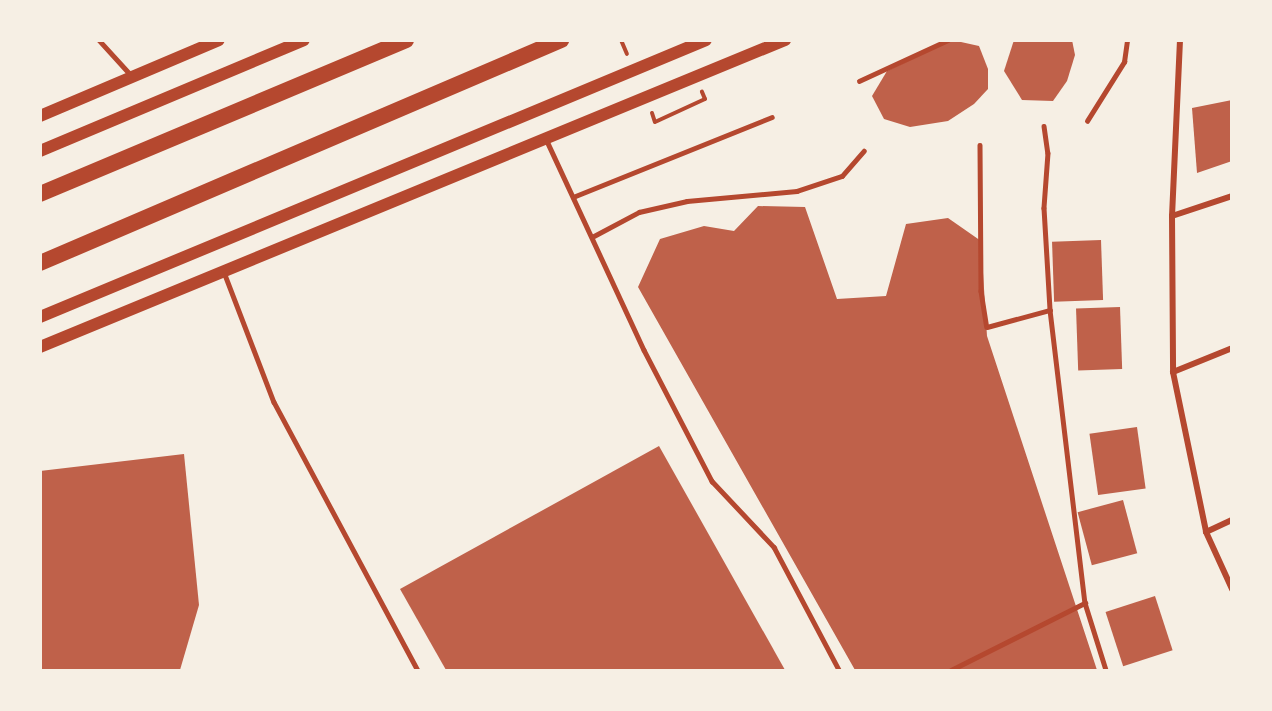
<!DOCTYPE html>
<html>
<head>
<meta charset="utf-8">
<style>
	body { margin:0 }
	#map { position:relative; width:1272px; height:711px; overflow:hidden; background:#f6efe4; font-family:"Open Sans",sans-serif }
	div>[style] { position:absolute }
	.building>* { inset:0; background:#bf614a; transform-origin:0 0 }
	.path>* { height:4px; margin:-2px; padding:0 2px; transform-origin:2px; border-radius:2px; background:#b5482f }
	.service>* { height:4.5px; margin:-2.25px; padding:0 2.25px; transform-origin:2.25px; border-radius:2.25px; background:#b5482f }
	.minor>* { height:6px; margin:-3px; padding:0 3px; transform-origin:3px; border-radius:3px; background:#b5482f }
	.secondary>* { height:12px; margin:-6px; padding:0 6px; transform-origin:6px; border-radius:6px; background:#b5482f }
	.trunk>* { height:16px; margin:-8px; padding:0 8px; transform-origin:8px; border-radius:8px; background:#b5482f }
	span { translate:-50% -50%; white-space:nowrap; text-align:center; line-height:1.15; -webkit-text-stroke:4.5px #f6efe4; paint-order:stroke }
	.frame { position:absolute; inset:0; border:42px solid #f6efe4; pointer-events:none }
</style>
</head>
<body>
<div id="map">
	<div class="building">
		<i style="clip-path:polygon(952px 40px,979px 46px,988px 69px,988px 89px,974px 104px,948px 121px,910px 127px,884px 119px,872px 96px,887px 71px)"></i>
		<i style="clip-path:polygon(1014px 40px,1072px 40px,1075px 55px,1067px 81px,1053px 101px,1022px 100px,1004px 71px)"></i>
		<i style="clip-path:polygon(1232px 100px,1232px 161px,1197px 173px,1192px 108px)"></i>
		<i style="clip-path:polygon(758px 206px,805px 207px,837px 299px,886px 296px,906px 224px,948px 218px,981px 241px,987px 336px,1097px 670px,855px 670px,638px 287px,660px 239px,704px 226px,734px 231px)"></i>
		<i style="left:1101px;top:240px;width:60px;height:49px;rotate:88deg"></i>
		<i style="left:1120px;top:307px;width:62px;height:44px;rotate:88deg"></i>
		<i style="left:1137px;top:427px;width:62px;height:48px;rotate:82deg"></i>
		<i style="clip-path:polygon(659px 446px,785px 670px,446px 670px,400px 589px)"></i>
		<i style="clip-path:polygon(184px 454px,199px 605px,180px 670px,40px 670px,40px 471px)"></i>
		<i style="left:1123px;top:500px;width:55px;height:47px;rotate:75deg"></i>
		<i style="left:1155px;top:596px;width:57px;height:52px;rotate:72deg"></i>
	</div>
	<div class="path">
		<i style="left:621px;top:40px;width:15px;rotate:67deg"></i>
		<i style="left:652px;top:113px;width:9px;rotate:72deg"></i>
		<i style="left:655px;top:122px;width:55px;rotate:-24.7deg"></i>
		<i style="left:705px;top:99px;width:8px;rotate:-113deg"></i>
	</div>
	<div class="service">
		<i style="left:99px;top:40px;width:47px;rotate:47.6deg"></i>
		<i style="left:859px;top:81px;width:98px;rotate:-24.7deg"></i>
		<i style="left:1087px;top:121px;width:70px;rotate:-57.9deg"></i>
		<i style="left:1124px;top:62px;width:22px;rotate:-82deg"></i>
		<i style="left:1044px;top:126px;width:27px;rotate:82deg"></i>
		<i style="left:1048px;top:153px;width:55px;rotate:94.2deg"></i>
		<i style="left:1044px;top:208px;width:102px;rotate:86.6deg"></i>
		<i style="left:1050px;top:310px;width:295px;rotate:83.2deg"></i>
		<i style="left:1085px;top:603px;width:70px;rotate:72.6deg"></i>
		<i style="left:547px;top:141px;width:230px;rotate:65.1deg"></i>
		<i style="left:644px;top:350px;width:148px;rotate:62.6deg"></i>
		<i style="left:712px;top:481px;width:91px;rotate:46.8deg"></i>
		<i style="left:774px;top:547px;width:139px;rotate:62.1deg"></i>
		<i style="left:980px;top:145px;width:146px;rotate:89.6deg"></i>
		<i style="left:981px;top:291px;width:36px;rotate:81deg"></i>
		<i style="left:987px;top:327px;width:65px;rotate:-15.1deg"></i>
		<i style="left:573px;top:197px;width:214px;rotate:-21.9deg"></i>
		<i style="left:592px;top:237px;width:53px;rotate:-28deg"></i>
		<i style="left:639px;top:212px;width:49px;rotate:-12.9deg"></i>
		<i style="left:687px;top:201px;width:110px;rotate:-5.2deg"></i>
		<i style="left:797px;top:191px;width:47px;rotate:-18.4deg"></i>
		<i style="left:842px;top:176px;width:33px;rotate:-49deg"></i>
		<i style="left:224px;top:272px;width:139px;rotate:69deg"></i>
		<i style="left:274px;top:402px;width:304px;rotate:61.8deg"></i>
		<i style="left:951px;top:670px;width:150px;rotate:-26.6deg"></i>
	</div>
	<div class="minor">
		<i style="left:1180px;top:40px;width:176px;rotate:92.6deg"></i>
		<i style="left:1172px;top:216px;width:156px;rotate:89.6deg"></i>
		<i style="left:1173px;top:372px;width:163px;rotate:78.3deg"></i>
		<i style="left:1206px;top:532px;width:63px;rotate:65.5deg"></i>
		<i style="left:1172px;top:216px;width:63px;rotate:-18.4deg"></i>
		<i style="left:1173px;top:372px;width:64px;rotate:-22.1deg"></i>
		<i style="left:1206px;top:532px;width:29px;rotate:-25deg"></i>
	</div>
	<div class="secondary">
		<i style="left:40px;top:116px;width:194px;rotate:-23deg"></i>
		<i style="left:40px;top:151px;width:286px;rotate:-22.8deg"></i>
		<i style="left:40px;top:317px;width:721px;rotate:-22.58deg"></i>
		<i style="left:40px;top:347px;width:806px;rotate:-22.4deg"></i>
	</div>
	<div class="trunk">
		<i style="left:40px;top:194px;width:397px;rotate:-22.8deg"></i>
		<i style="left:40px;top:263px;width:567px;rotate:-23.17deg"></i>
	</div>
	<div class="frame"></div>
</div>
</body>
</html>
